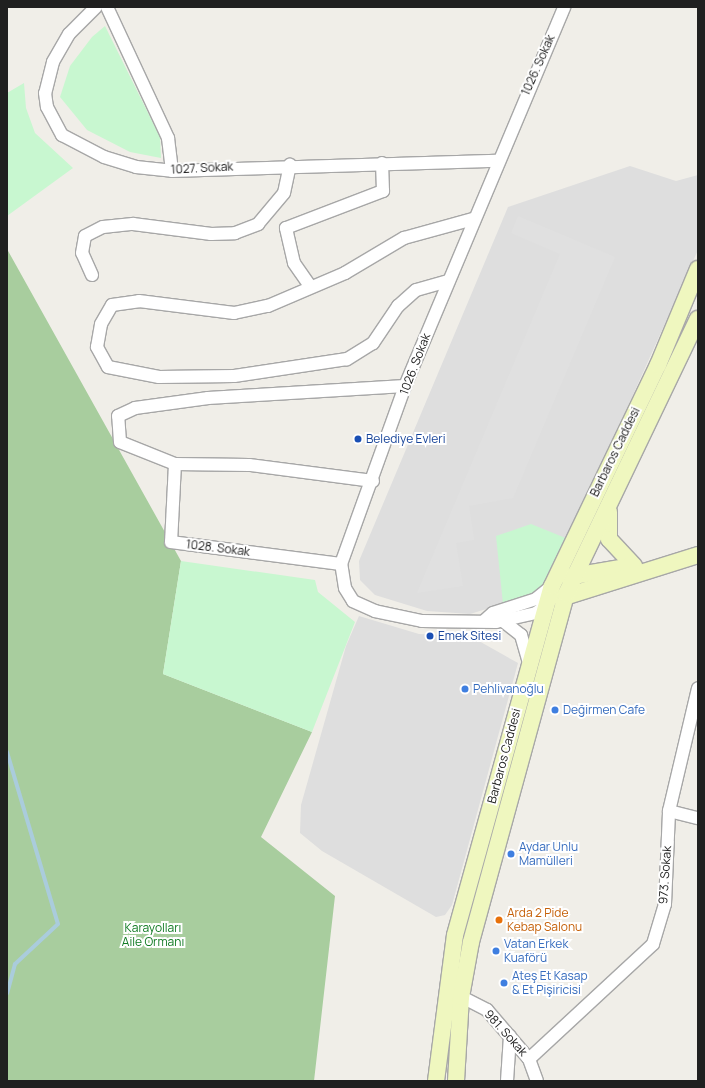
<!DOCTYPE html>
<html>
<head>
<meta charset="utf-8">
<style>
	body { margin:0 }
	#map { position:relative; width:705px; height:1088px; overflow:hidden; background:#f0eee8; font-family:Manrope,sans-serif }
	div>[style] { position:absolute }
	.residential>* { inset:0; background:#dedede }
	.forest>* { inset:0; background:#a8cd9e }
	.park>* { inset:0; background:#c8f7d0 }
	.parking>* { inset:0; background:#e0e0e0 }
	.stream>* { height:4px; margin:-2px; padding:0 2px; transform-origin:2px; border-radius:2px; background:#aaccdc }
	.roads { filter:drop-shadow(1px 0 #a7a7a7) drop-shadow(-1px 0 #a7a7a7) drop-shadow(0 1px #a7a7a7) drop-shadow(0 -1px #a7a7a7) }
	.minor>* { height:12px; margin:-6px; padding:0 6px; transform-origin:6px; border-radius:6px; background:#fff }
	.secondary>* { height:16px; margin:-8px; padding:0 8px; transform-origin:8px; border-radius:8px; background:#eff7bf }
	.dots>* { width:11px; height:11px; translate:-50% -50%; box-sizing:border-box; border:2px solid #fff; border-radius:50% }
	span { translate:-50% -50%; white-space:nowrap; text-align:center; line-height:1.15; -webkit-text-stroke:4px #fff; paint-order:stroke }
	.street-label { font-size:12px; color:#202020 }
	.transit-label { font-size:12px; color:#164399 }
	.left { translate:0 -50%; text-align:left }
	.shop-label { font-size:12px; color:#366cbe }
	.food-label { font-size:12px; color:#c56008 }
	.park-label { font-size:12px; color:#117b24 }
	.frame { position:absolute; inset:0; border:8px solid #202020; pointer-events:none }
</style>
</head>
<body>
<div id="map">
	<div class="residential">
		<i style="clip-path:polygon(630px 166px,676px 181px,698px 175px,698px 250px,545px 591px,470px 614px,427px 611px,375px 595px,360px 580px,359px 561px,508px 207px)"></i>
		<i style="clip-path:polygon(359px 616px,419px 634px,470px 636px,518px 663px,452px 905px,445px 915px,436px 917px,322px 851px,300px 833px,301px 805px,346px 646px)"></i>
	</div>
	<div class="forest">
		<i style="clip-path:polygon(7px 249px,181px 561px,163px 674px,312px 732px,261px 837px,335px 896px,314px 1081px,7px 1081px)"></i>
	</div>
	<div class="park">
		<i style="clip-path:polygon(105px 26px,160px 137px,161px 158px,130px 152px,87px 130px,60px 97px,70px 66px,92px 37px)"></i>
		<i style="clip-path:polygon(24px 83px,26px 108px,35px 133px,73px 168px,7px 216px,7px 93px)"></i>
		<i style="clip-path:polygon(531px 524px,568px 539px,545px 591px,503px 604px,496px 536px)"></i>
		<i style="clip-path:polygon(181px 561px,315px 580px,318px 592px,355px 622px,312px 732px,163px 674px)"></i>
	</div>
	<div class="parking">
		<i style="clip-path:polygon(518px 216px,615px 257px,513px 498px,469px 506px,474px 540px,456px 543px,463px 586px,417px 593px,560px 254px,511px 233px)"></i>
	</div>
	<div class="stream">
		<i style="left:7px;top:752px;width:179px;rotate:73.5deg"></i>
		<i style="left:58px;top:924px;width:59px;rotate:137.1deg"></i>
		<i style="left:15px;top:964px;width:30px;rotate:105deg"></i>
	</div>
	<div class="roads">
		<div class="minor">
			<i style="left:96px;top:7px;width:38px;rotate:135deg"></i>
			<i style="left:69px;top:34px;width:32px;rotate:120deg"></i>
			<i style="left:53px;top:62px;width:32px;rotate:104deg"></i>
			<i style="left:45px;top:93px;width:14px;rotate:82deg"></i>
			<i style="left:47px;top:107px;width:32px;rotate:62deg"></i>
			<i style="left:62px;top:135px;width:47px;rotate:27.6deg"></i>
			<i style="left:104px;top:157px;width:34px;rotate:17deg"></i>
			<i style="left:136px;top:167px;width:36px;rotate:6deg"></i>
			<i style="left:172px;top:171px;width:325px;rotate:-1.8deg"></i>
			<i style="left:107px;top:7px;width:145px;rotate:65deg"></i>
			<i style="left:168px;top:138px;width:33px;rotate:83deg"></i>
			<i style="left:92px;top:275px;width:24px;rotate:-114deg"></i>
			<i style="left:82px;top:253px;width:17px;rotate:-80deg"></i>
			<i style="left:85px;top:236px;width:20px;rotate:-27deg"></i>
			<i style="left:103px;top:227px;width:30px;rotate:-6deg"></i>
			<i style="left:133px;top:224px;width:79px;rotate:7.3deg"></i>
			<i style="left:211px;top:234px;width:24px;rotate:-2deg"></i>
			<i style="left:235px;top:233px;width:25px;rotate:-21deg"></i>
			<i style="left:258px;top:224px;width:40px;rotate:-50deg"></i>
			<i style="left:284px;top:193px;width:29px;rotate:-78deg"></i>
			<i style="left:448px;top:281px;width:33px;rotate:164deg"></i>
			<i style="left:416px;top:290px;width:24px;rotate:138deg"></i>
			<i style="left:398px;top:306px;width:45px;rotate:124deg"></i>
			<i style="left:373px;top:343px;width:31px;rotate:148deg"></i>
			<i style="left:347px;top:359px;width:114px;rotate:171.4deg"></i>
			<i style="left:234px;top:376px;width:75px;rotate:179.2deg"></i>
			<i style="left:159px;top:377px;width:52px;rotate:-168.9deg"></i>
			<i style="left:108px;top:367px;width:23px;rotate:-119deg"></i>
			<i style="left:97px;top:347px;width:23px;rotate:-80deg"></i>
			<i style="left:101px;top:324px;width:22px;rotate:-60deg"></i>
			<i style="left:112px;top:305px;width:27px;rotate:-8deg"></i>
			<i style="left:139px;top:301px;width:96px;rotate:7.2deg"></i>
			<i style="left:234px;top:313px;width:35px;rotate:-12deg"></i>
			<i style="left:268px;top:306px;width:84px;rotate:-23.2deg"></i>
			<i style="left:345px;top:273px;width:69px;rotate:-30.7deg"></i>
			<i style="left:404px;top:238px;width:72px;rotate:-15.4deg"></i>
			<i style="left:310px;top:286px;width:28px;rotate:-125deg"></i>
			<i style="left:294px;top:263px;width:36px;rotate:-103deg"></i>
			<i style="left:286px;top:228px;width:104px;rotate:-20.9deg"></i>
			<i style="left:383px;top:191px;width:28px;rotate:-92deg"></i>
			<i style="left:175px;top:464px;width:78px;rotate:92.9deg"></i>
			<i style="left:171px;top:542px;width:171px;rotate:7.4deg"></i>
			<i style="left:373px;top:481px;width:125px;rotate:-172.6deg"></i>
			<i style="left:249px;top:465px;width:74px;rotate:-179.2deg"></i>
			<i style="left:175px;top:464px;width:59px;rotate:-158.2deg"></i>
			<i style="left:120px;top:442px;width:26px;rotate:-94deg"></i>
			<i style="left:118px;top:416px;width:19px;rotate:-25deg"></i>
			<i style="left:135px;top:408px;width:74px;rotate:-7.8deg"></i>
			<i style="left:208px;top:398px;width:197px;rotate:-3.5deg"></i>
			<i style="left:545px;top:606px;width:11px;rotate:142deg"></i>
			<i style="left:536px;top:613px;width:41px;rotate:167.3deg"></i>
			<i style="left:496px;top:622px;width:74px;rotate:-179.2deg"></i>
			<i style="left:422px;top:621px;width:48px;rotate:-168deg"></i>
			<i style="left:375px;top:611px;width:24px;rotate:-156deg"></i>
			<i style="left:353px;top:601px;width:15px;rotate:-122deg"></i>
			<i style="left:345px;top:588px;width:24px;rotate:-99deg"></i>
			<i style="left:341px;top:564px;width:189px;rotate:-70.2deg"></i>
			<i style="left:405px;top:386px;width:411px;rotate:-67.2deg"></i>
			<i style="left:484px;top:621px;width:12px;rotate:-42deg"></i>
			<i style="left:493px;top:613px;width:45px;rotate:-18deg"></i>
			<i style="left:536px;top:599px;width:21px;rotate:-39deg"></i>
			<i style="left:503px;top:621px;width:23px;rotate:38deg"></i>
			<i style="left:521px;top:635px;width:29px;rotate:74deg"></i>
			<i style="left:669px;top:811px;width:30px;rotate:14deg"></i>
			<i style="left:454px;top:993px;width:37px;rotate:27deg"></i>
			<i style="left:487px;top:1010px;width:65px;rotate:49.4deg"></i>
			<i style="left:529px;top:1059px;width:23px;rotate:70deg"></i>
			<i style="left:529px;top:1059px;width:169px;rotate:-42.8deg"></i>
			<i style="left:653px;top:944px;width:42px;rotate:-73.3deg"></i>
			<i style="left:665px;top:904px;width:93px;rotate:-87.5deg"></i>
			<i style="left:669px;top:811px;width:126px;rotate:-76.7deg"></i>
			<i style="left:507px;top:1081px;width:45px;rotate:-86.2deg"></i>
		</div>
		<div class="secondary">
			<i style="left:609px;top:512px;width:27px;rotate:90deg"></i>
			<i style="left:609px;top:539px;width:37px;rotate:47deg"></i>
			<i style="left:568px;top:577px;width:65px;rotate:-9.8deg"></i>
			<i style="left:561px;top:598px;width:144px;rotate:-17.4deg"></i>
			<i style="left:436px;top:1081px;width:147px;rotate:-82.6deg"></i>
			<i style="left:455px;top:935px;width:362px;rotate:-74.5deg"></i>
			<i style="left:552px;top:586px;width:245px;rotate:-64.4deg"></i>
			<i style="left:658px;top:365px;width:104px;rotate:-67.4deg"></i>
			<i style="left:456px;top:1081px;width:84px;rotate:-86.6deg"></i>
			<i style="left:461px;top:997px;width:56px;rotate:-79.7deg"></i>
			<i style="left:471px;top:942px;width:361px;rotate:-74.7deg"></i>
			<i style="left:566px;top:594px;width:305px;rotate:-64.4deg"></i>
		</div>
	</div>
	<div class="dots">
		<i style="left:358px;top:439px;background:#1a4fb4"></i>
		<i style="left:430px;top:636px;background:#1a4fb4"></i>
		<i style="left:465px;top:689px;background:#3f7fe0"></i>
		<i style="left:555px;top:710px;background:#3f7fe0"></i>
		<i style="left:511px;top:854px;background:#3f7fe0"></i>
		<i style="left:499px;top:920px;background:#e8710a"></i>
		<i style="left:496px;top:951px;background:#3f7fe0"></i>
		<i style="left:504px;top:983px;background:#3f7fe0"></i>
	</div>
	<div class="street-label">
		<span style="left:538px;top:65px;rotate:-66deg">1026. Sokak</span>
		<span style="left:202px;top:168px;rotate:-3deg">1027. Sokak</span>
		<span style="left:415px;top:364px;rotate:-69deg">1026. Sokak</span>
		<span style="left:615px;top:452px;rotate:-64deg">Barbaros Caddesi</span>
		<span style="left:218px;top:548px;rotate:7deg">1028. Sokak</span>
		<span style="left:504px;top:756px;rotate:-75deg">Barbaros Caddesi</span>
		<span style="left:665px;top:875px;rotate:-86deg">973. Sokak</span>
		<span style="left:506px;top:1033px;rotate:48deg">981. Sokak</span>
	</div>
	<div class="transit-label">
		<span class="left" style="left:366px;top:439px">Belediye Evleri</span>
		<span class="left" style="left:438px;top:636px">Emek Sitesi</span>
	</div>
	<div class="shop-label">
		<span class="left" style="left:473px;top:689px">Pehlivanoğlu</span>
		<span class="left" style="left:563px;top:710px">Değirmen Cafe</span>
		<span class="left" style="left:519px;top:854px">Aydar Unlu<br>Mamülleri</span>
		<span class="left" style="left:504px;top:951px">Vatan Erkek<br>Kuaförü</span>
		<span class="left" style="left:512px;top:983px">Ateş Et Kasap<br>&amp; Et Pişiricisi</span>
	</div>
	<div class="food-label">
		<span class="left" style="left:507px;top:920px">Arda 2 Pide<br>Kebap Salonu</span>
	</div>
	<div class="park-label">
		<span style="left:153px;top:935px">Karayolları<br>Aile Ormanı</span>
	</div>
	<div class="frame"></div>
</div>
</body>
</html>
